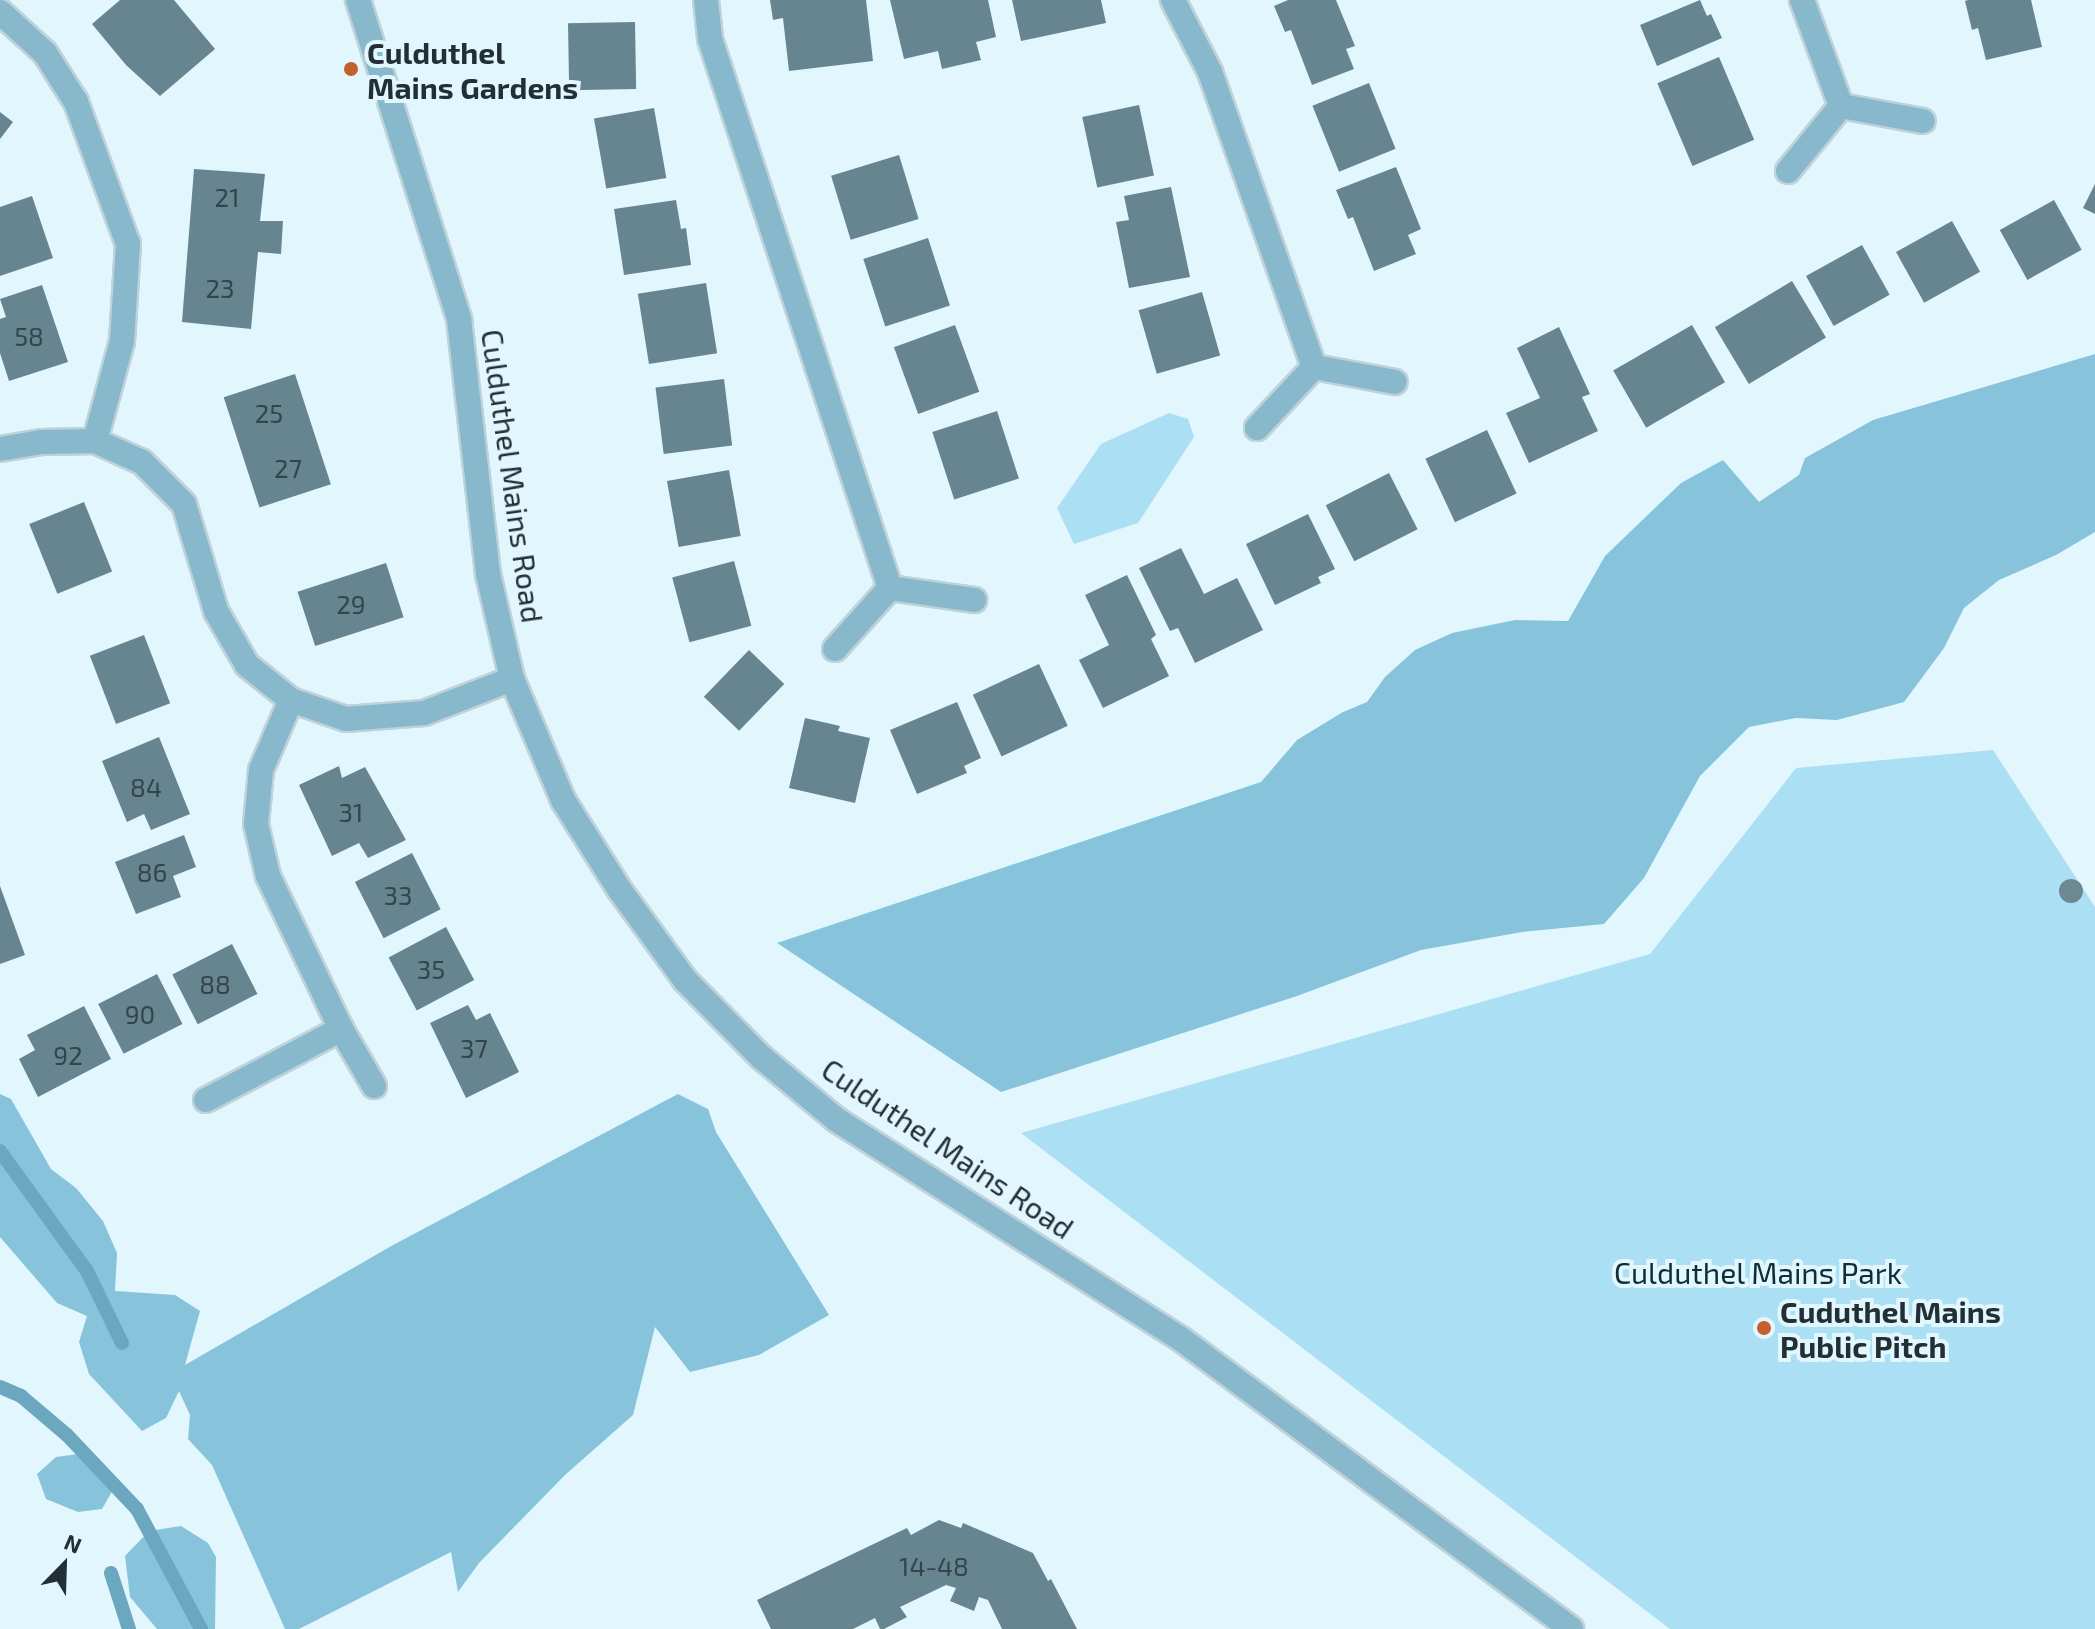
<!DOCTYPE html>
<html>
<head>
<meta charset="utf-8">
<style>
	body { margin:0 }
	#map { position:relative; width:2095px; height:1629px; overflow:hidden; background:#e2f6fe; font-family:"Exo 2",sans-serif }
	div>[style] { position:absolute }
	.green>* { inset:0; background:#abdff3 }
	.forest>* { inset:0; background:#87c4db }
	.stream>* { height:14px; margin:-7px; padding:0 7px; transform-origin:7px; border-radius:7px; background:#6ba7be }
	.building>* { inset:0; background:#668591; transform-origin:0 0 }
	.roads { filter:drop-shadow(2px 0 #bfd2da) drop-shadow(-2px 0 #bfd2da) drop-shadow(0 2px #bfd2da) drop-shadow(0 -2px #bfd2da) }
	.minor>* { height:24px; margin:-12px; padding:0 12px; transform-origin:12px; border-radius:12px; background:#87b8cb }
	.tertiary>* { height:24px; margin:-12px; padding:0 12px; transform-origin:12px; border-radius:12px; background:#87b8cb }
	.trees>* { width:24px; height:24px; margin:-12px; border-radius:50%; background:#6e8891 }
	.dots>* { width:22px; height:22px; translate:-50% -50%; box-sizing:border-box; border:4px solid #e2f6fe; border-radius:50% }
	span { translate:-50% -50%; white-space:nowrap; text-align:center; line-height:1.15; -webkit-text-stroke:8px #e2f6fe; paint-order:stroke }
	.number-label { font-size:26px; color:#33444b }
	.number-label span { -webkit-text-stroke-width:0 }
	.poi-label { font-size:30px; color:#222f34; font-weight:700 }
	.left { translate:0 -50%; text-align:left }
	.street-label { font-size:30px; color:#222f34 }
	.park-label { font-size:30px; color:#102e38 }
	.north { position:absolute; left:24px; top:1525px; width:80px; height:80px; -webkit-text-stroke:6px #e2f6fe; paint-order:stroke; rotate:23deg; font-size:22px; font-weight:700; line-height:32px; text-align:center; color:#222f34 }
	.north::after { content:''; display:block; margin:auto; width:28px; height:36px; background:#222f34; clip-path:polygon(50% 0,100% 100%,50% 72%,0 100%) }
</style>
</head>
<body>
<div id="map">
	<div class="green">
		<i style="clip-path:polygon(1169px 413px,1188px 419px,1194px 437px,1138px 523px,1074px 544px,1057px 508px,1101px 444px)"></i>
		<i style="clip-path:polygon(1993px 750px,2095px 907px,2095px 1629px,1670px 1629px,1021px 1133px,1650px 954px,1796px 768px)"></i>
	</div>
	<div class="forest">
		<i style="clip-path:polygon(2095px 354px,2095px 532px,2056px 555px,1999px 580px,1964px 608px,1944px 648px,1904px 702px,1837px 720px,1796px 718px,1749px 727px,1700px 776px,1644px 878px,1604px 924px,1522px 932px,1421px 950px,1297px 996px,1001px 1092px,777px 943px,1261px 782px,1297px 740px,1343px 712px,1367px 702px,1385px 677px,1415px 650px,1452px 633px,1515px 620px,1568px 621px,1605px 556px,1681px 483px,1723px 460px,1759px 502px,1799px 475px,1805px 458px,1873px 420px)"></i>
		<i style="clip-path:polygon(0 1094px,11px 1099px,51px 1169px,76px 1188px,103px 1221px,117px 1253px,115px 1291px,175px 1295px,200px 1311px,185px 1365px,393px 1245px,678px 1094px,708px 1109px,716px 1132px,829px 1315px,759px 1355px,690px 1372px,655px 1327px,633px 1415px,565px 1475px,479px 1563px,458px 1592px,451px 1552px,299px 1629px,285px 1629px,212px 1465px,188px 1439px,190px 1415px,179px 1391px,166px 1418px,142px 1431px,89px 1374px,79px 1342px,87px 1316px,57px 1303px,0 1237px)"></i>
		<i style="clip-path:polygon(85px 1453px,92px 1457px,114px 1488px,102px 1509px,78px 1512px,46px 1499px,37px 1474px,56px 1457px)"></i>
		<i style="clip-path:polygon(181px 1526px,208px 1543px,216px 1557px,215px 1629px,157px 1629px,130px 1597px,125px 1556px,149px 1531px)"></i>
	</div>
	<div class="stream">
		<i style="left:0;top:1151px;width:148px;rotate:54.1deg"></i>
		<i style="left:87px;top:1271px;width:80px;rotate:64.1deg"></i>
		<i style="left:0;top:1387px;width:23px;rotate:23deg"></i>
		<i style="left:21px;top:1396px;width:60px;rotate:40.3deg"></i>
		<i style="left:67px;top:1435px;width:102px;rotate:46.6deg"></i>
		<i style="left:137px;top:1509px;width:136px;rotate:61.9deg"></i>
		<i style="left:111px;top:1573px;width:59px;rotate:72.2deg"></i>
	</div>
	<div class="building">
		<i style="clip-path:polygon(120px 0,174px 0,215px 49px,160px 96px,126px 65px,92px 24px)"></i>
		<i style="clip-path:polygon(770px 0,866px 0,873px 61px,789px 71px,783px 18px,773px 20px)"></i>
		<i style="clip-path:polygon(890px 0,988px 0,996px 37px,976px 42px,981px 60px,942px 69px,938px 51px,904px 59px)"></i>
		<i style="clip-path:polygon(1012px 0,1101px 0,1106px 23px,1021px 41px)"></i>
		<i style="clip-path:polygon(1288px 0,1336px 0,1355px 46px,1346px 49px,1354px 69px,1312px 85px,1291px 30px,1285px 32px,1274px 6px)"></i>
		<i style="clip-path:polygon(1700px 0,1707px 16px,1711px 14px,1722px 38px,1657px 66px,1640px 25px)"></i>
		<i style="clip-path:polygon(1968px 0,2031px 0,2042px 47px,1986px 60px,1978px 28px,1972px 30px,1965px 1px)"></i>
		<i style="left:635px;top:22px;width:67px;height:67px;rotate:89deg"></i>
		<i style="left:1719px;top:57px;width:90px;height:67px;rotate:67deg"></i>
		<i style="left:1369px;top:83px;width:71px;height:61px;rotate:68deg"></i>
		<i style="left:1139px;top:105px;width:72px;height:58px;rotate:78deg"></i>
		<i style="left:654px;top:108px;width:71px;height:61px;rotate:80deg"></i>
		<i style="clip-path:polygon(0 112px,13px 122px,0 139px)"></i>
		<i style="left:899px;top:155px;width:67px;height:71px;rotate:73deg"></i>
		<i style="clip-path:polygon(1396px 167px,1421px 229px,1408px 235px,1416px 254px,1374px 271px,1353px 217px,1348px 219px,1336px 190px)"></i>
		<i style="clip-path:polygon(194px 169px,265px 174px,260px 221px,283px 221px,281px 254px,258px 252px,251px 329px,182px 322px)"></i>
		<i style="clip-path:polygon(2095px 184px,2095px 214px,2083px 208px)"></i>
		<i style="clip-path:polygon(1171px 187px,1190px 277px,1129px 288px,1116px 222px,1129px 220px,1124px 196px)"></i>
		<i style="clip-path:polygon(32px 196px,53px 258px,0 276px,0 207px)"></i>
		<i style="clip-path:polygon(676px 200px,681px 229px,686px 228px,691px 265px,624px 275px,614px 209px)"></i>
		<i style="left:2054px;top:200px;width:57px;height:62px;rotate:61deg"></i>
		<i style="left:1952px;top:221px;width:58px;height:64px;rotate:61deg"></i>
		<i style="left:928px;top:238px;width:71px;height:68px;rotate:72deg"></i>
		<i style="left:1862px;top:245px;width:57px;height:64px;rotate:61deg"></i>
		<i style="left:1792px;top:281px;width:66px;height:90px;rotate:59deg"></i>
		<i style="left:706px;top:283px;width:71px;height:69px;rotate:81deg"></i>
		<i style="clip-path:polygon(42px 285px,68px 362px,9px 381px,0 353px,0 319px,6px 317px,0 299px)"></i>
		<i style="left:1202px;top:292px;width:66px;height:66px;rotate:74deg"></i>
		<i style="left:955px;top:325px;width:71px;height:65px;rotate:70deg"></i>
		<i style="left:1692px;top:325px;width:66px;height:91px;rotate:60deg"></i>
		<i style="clip-path:polygon(1559px 327px,1590px 394px,1582px 397px,1598px 431px,1529px 463px,1506px 413px,1540px 398px,1517px 348px)"></i>
		<i style="left:295px;top:374px;width:116px;height:75px;rotate:72deg"></i>
		<i style="left:724px;top:379px;width:67px;height:69px;rotate:83deg"></i>
		<i style="left:997px;top:411px;width:71px;height:68px;rotate:72deg"></i>
		<i style="left:1487px;top:430px;width:70px;height:68px;rotate:65deg"></i>
		<i style="left:729px;top:470px;width:67px;height:63px;rotate:80deg"></i>
		<i style="left:1389px;top:473px;width:63px;height:71px;rotate:63deg"></i>
		<i style="left:84px;top:502px;width:75px;height:59px;rotate:68deg"></i>
		<i style="clip-path:polygon(1308px 514px,1335px 569px,1318px 577px,1321px 583px,1275px 605px,1246px 544px)"></i>
		<i style="clip-path:polygon(1181px 548px,1204px 594px,1237px 578px,1263px 630px,1195px 663px,1178px 628px,1170px 631px,1139px 568px)"></i>
		<i style="left:734px;top:561px;width:67px;height:64px;rotate:75deg"></i>
		<i style="left:386px;top:563px;width:57px;height:93px;rotate:72deg"></i>
		<i style="clip-path:polygon(1127px 575px,1156px 635px,1151px 639px,1169px 676px,1103px 708px,1079px 660px,1109px 645px,1085px 595px)"></i>
		<i style="left:144px;top:635px;width:73px;height:58px;rotate:69deg"></i>
		<i style="left:749px;top:650px;width:49px;height:65px;rotate:44deg"></i>
		<i style="left:1039px;top:664px;width:68px;height:73px;rotate:65deg"></i>
		<i style="clip-path:polygon(957px 702px,981px 758px,964px 766px,967px 773px,917px 794px,890px 730px)"></i>
		<i style="clip-path:polygon(805px 718px,840px 726px,838px 731px,870px 738px,855px 803px,789px 788px)"></i>
		<i style="clip-path:polygon(159px 737px,190px 814px,151px 830px,144px 814px,127px 822px,102px 761px)"></i>
		<i style="clip-path:polygon(339px 766px,342px 778px,365px 767px,406px 840px,368px 858px,359px 843px,332px 856px,299px 785px)"></i>
		<i style="clip-path:polygon(184px 835px,196px 867px,173px 876px,181px 897px,136px 914px,115px 862px)"></i>
		<i style="left:412px;top:853px;width:63px;height:64px;rotate:63deg"></i>
		<i style="clip-path:polygon(0 886px,25px 955px,0 964px)"></i>
		<i style="left:446px;top:927px;width:60px;height:65px;rotate:62deg"></i>
		<i style="left:232px;top:944px;width:56px;height:67px;rotate:63deg"></i>
		<i style="left:157px;top:974px;width:56px;height:66px;rotate:63deg"></i>
		<i style="clip-path:polygon(468px 1005px,476px 1020px,490px 1013px,519px 1072px,466px 1098px,430px 1023px)"></i>
		<i style="clip-path:polygon(84px 1006px,111px 1059px,38px 1097px,19px 1059px,35px 1050px,27px 1035px)"></i>
		<i style="clip-path:polygon(939px 1520px,961px 1528px,963px 1523px,1033px 1553px,1048px 1581px,1051px 1579px,1077px 1629px,1002px 1629px,988px 1600px,979px 1597px,974px 1611px,950px 1601px,956px 1588px,946px 1585px,900px 1607px,907px 1617px,884px 1629px,880px 1629px,875px 1618px,853px 1629px,771px 1629px,757px 1600px,907px 1528px,911px 1535px)"></i>
	</div>
	<div class="roads">
		<div class="minor">
			<i style="left:706px;top:0;width:39px;rotate:84deg"></i>
			<i style="left:710px;top:39px;width:578px;rotate:71.85deg"></i>
			<i style="left:1173px;top:0;width:81px;rotate:62.8deg"></i>
			<i style="left:1210px;top:72px;width:313px;rotate:70.6deg"></i>
			<i style="left:0;top:12px;width:61px;rotate:42.3deg"></i>
			<i style="left:45px;top:53px;width:58px;rotate:57.7deg"></i>
			<i style="left:76px;top:102px;width:151px;rotate:69.9deg"></i>
			<i style="left:128px;top:244px;width:97px;rotate:93.5deg"></i>
			<i style="left:122px;top:341px;width:104px;rotate:105.1deg"></i>
			<i style="left:95px;top:441px;width:51px;rotate:24.1deg"></i>
			<i style="left:142px;top:462px;width:59px;rotate:45deg"></i>
			<i style="left:184px;top:504px;width:112px;rotate:73.3deg"></i>
			<i style="left:216px;top:611px;width:62px;rotate:60.1deg"></i>
			<i style="left:247px;top:665px;width:56px;rotate:38.5deg"></i>
			<i style="left:291px;top:700px;width:58px;rotate:19.1deg"></i>
			<i style="left:346px;top:719px;width:78px;rotate:-4.4deg"></i>
			<i style="left:424px;top:713px;width:94px;rotate:-21.1deg"></i>
			<i style="left:1841px;top:106px;width:83px;rotate:10.4deg"></i>
			<i style="left:1788px;top:171px;width:84px;rotate:-50.8deg"></i>
			<i style="left:1841px;top:106px;width:113px;rotate:-110.2deg"></i>
			<i style="left:1257px;top:428px;width:83px;rotate:-46.9deg"></i>
			<i style="left:1314px;top:367px;width:82px;rotate:10.5deg"></i>
			<i style="left:0;top:449px;width:43px;rotate:-9.5deg"></i>
			<i style="left:42px;top:442px;width:53px;rotate:-1.1deg"></i>
			<i style="left:835px;top:649px;width:82px;rotate:-48deg"></i>
			<i style="left:890px;top:588px;width:85px;rotate:8.1deg"></i>
			<i style="left:341px;top:1029px;width:66px;rotate:59.9deg"></i>
			<i style="left:206px;top:1100px;width:153px;rotate:-27.7deg"></i>
			<i style="left:341px;top:1029px;width:170px;rotate:-115.5deg"></i>
			<i style="left:268px;top:876px;width:53px;rotate:-103deg"></i>
			<i style="left:256px;top:824px;width:54px;rotate:-84.7deg"></i>
			<i style="left:261px;top:770px;width:76px;rotate:-66.8deg"></i>
		</div>
		<div class="tertiary">
			<i style="left:358px;top:0;width:335px;rotate:72.4deg"></i>
			<i style="left:459px;top:319px;width:257px;rotate:83.5deg"></i>
			<i style="left:488px;top:574px;width:108px;rotate:77.1deg"></i>
			<i style="left:512px;top:679px;width:131px;rotate:67.1deg"></i>
			<i style="left:563px;top:800px;width:105px;rotate:57.8deg"></i>
			<i style="left:619px;top:889px;width:112px;rotate:54deg"></i>
			<i style="left:685px;top:980px;width:108px;rotate:45.4deg"></i>
			<i style="left:761px;top:1057px;width:99px;rotate:39.7deg"></i>
			<i style="left:837px;top:1120px;width:408px;rotate:32.5deg"></i>
			<i style="left:1181px;top:1339px;width:486px;rotate:36.6deg"></i>
		</div>
	</div>
	<div class="trees">
		<i style="left:2071px;top:891px"></i>
	</div>
	<div class="dots">
		<i style="left:351px;top:69px;background:#c45f2e"></i>
		<i style="left:1764px;top:1328px;background:#c45f2e"></i>
	</div>
	<div class="number-label">
		<span style="left:227px;top:197px">21</span>
		<span style="left:220px;top:288px">23</span>
		<span style="left:29px;top:336px">58</span>
		<span style="left:269px;top:413px">25</span>
		<span style="left:288px;top:468px">27</span>
		<span style="left:351px;top:604px">29</span>
		<span style="left:146px;top:787px">84</span>
		<span style="left:351px;top:812px">31</span>
		<span style="left:152px;top:872px">86</span>
		<span style="left:398px;top:895px">33</span>
		<span style="left:431px;top:969px">35</span>
		<span style="left:215px;top:984px">88</span>
		<span style="left:140px;top:1014px">90</span>
		<span style="left:474px;top:1048px">37</span>
		<span style="left:68px;top:1055px">92</span>
		<span style="left:934px;top:1566px">14-48</span>
	</div>
	<div class="poi-label">
		<span class="left" style="left:367px;top:69px">Culduthel<br>Mains Gardens</span>
		<span class="left" style="left:1780px;top:1328px">Cuduthel Mains<br>Public Pitch</span>
	</div>
	<div class="street-label">
		<span style="left:513px;top:476px;rotate:82deg">Culduthel Mains Road</span>
		<span style="left:948px;top:1148px;rotate:34deg">Culduthel Mains Road</span>
	</div>
	<div class="park-label">
		<span style="left:1758px;top:1272px">Culduthel Mains Park</span>
	</div>
	<div class="north">N</div>
</div>
</body>
</html>
